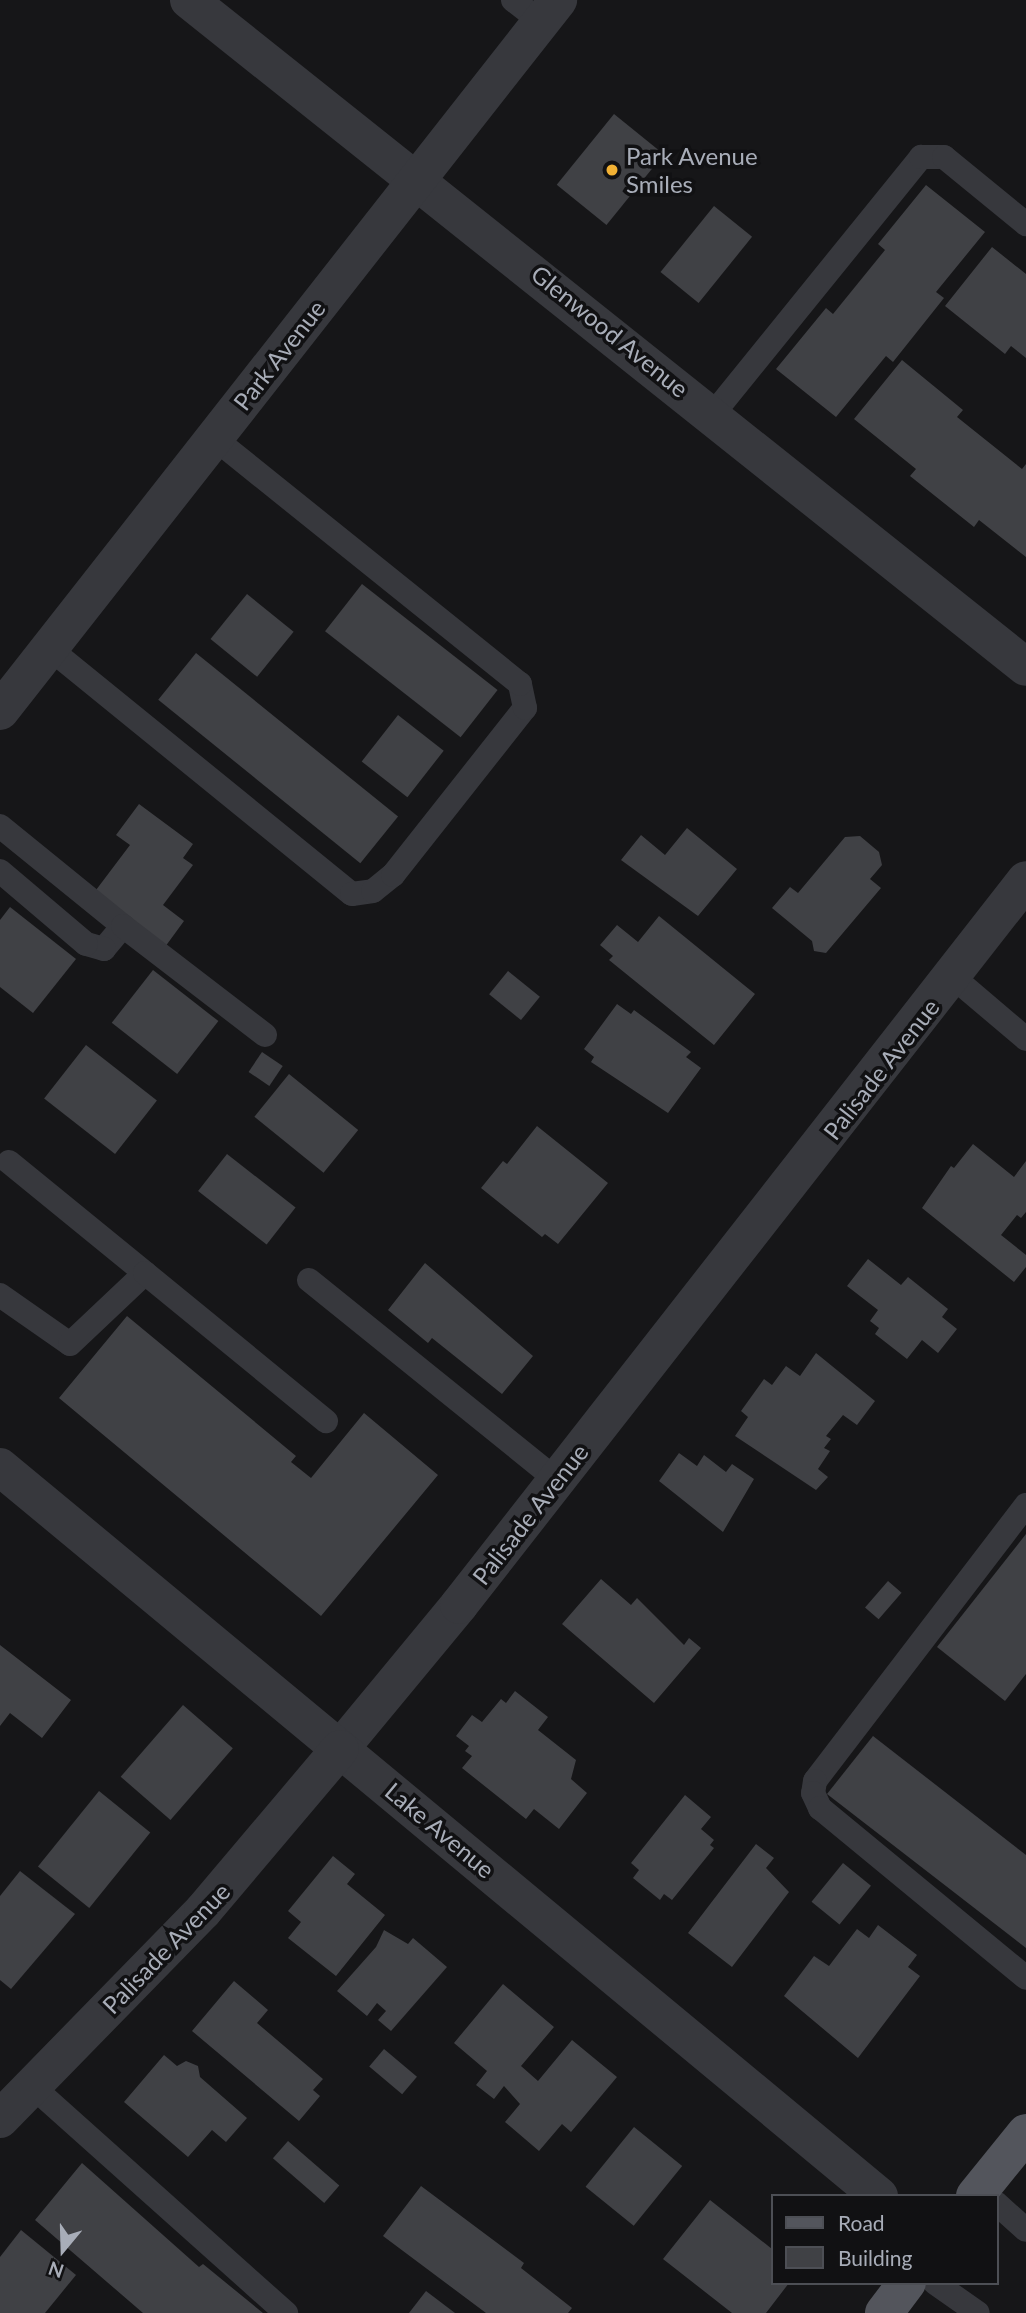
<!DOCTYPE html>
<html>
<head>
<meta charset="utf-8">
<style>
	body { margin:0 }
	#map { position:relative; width:1026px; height:2313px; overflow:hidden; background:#161618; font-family:Lato,sans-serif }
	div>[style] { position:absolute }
	.building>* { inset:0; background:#404145; transform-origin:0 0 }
	.service>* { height:24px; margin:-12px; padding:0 12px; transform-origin:12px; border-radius:12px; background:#37383d }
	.minor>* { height:38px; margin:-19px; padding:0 19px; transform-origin:19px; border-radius:19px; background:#37383d }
	.tertiary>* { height:38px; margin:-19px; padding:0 19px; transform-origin:19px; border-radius:19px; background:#37383d }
	.primary>* { height:38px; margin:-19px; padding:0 19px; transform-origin:19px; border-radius:19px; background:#53555c }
	.dots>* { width:19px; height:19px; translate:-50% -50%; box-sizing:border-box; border:4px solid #111113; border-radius:50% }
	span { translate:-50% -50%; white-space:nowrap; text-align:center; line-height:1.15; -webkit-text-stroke:7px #111113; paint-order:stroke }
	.poi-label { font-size:24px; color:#a8adb8 }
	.left { translate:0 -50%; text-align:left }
	.street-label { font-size:24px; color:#a8adb8 }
	.legend { position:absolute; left:771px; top:2194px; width:228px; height:91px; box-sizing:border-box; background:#111113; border:2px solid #4d4f55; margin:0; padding:9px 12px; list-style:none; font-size:21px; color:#a8adb8 }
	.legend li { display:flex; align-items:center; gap:14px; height:35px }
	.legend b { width:35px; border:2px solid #4d4f55 }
	.north { position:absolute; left:28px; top:2215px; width:70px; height:70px; -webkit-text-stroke:5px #111113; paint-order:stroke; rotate:199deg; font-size:19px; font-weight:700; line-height:28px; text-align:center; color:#a8adb8 }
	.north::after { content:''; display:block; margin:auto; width:24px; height:32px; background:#a8adb8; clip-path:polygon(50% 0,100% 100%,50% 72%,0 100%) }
</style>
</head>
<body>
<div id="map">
	<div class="building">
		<i style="left:614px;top:114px;width:64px;height:91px;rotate:39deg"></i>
		<i style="clip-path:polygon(926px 185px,985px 232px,936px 292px,944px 298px,893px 362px,886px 356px,836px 417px,776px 369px,826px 308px,833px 314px,885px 250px,878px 244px)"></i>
		<i style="left:714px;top:206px;width:49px;height:85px;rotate:39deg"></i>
		<i style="clip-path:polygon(992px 247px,1026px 274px,1026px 358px,1011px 346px,1005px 354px,945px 306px)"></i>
		<i style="clip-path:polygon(902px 360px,963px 410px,957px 417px,1022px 469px,1026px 464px,1026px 557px,979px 520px,974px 527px,910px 476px,916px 469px,854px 419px)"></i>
		<i style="left:362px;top:584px;width:172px;height:60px;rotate:38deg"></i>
		<i style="left:247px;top:594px;width:60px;height:58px;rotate:39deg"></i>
		<i style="left:196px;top:653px;width:260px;height:60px;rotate:39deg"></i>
		<i style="left:398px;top:715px;width:58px;height:59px;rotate:38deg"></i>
		<i style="clip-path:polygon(139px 804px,193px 844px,183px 858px,193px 865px,163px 905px,184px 921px,165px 947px,93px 894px,130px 845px,116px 835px)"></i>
		<i style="clip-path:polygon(687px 828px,737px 869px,698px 916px,621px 860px,641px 835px,665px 855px)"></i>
		<i style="clip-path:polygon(860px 836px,879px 852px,882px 865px,870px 879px,881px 888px,826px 953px,814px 951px,812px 941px,772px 908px,790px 887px,798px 893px,845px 837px)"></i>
		<i style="clip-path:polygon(10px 907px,76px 959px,33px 1013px,0 987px,0 920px)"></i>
		<i style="clip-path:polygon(659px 916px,755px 994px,714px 1045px,609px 960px,613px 956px,600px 945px,617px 925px,638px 942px)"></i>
		<i style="left:153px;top:970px;width:83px;height:67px;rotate:38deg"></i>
		<i style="left:508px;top:971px;width:41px;height:30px;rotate:39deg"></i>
		<i style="clip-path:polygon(617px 1004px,631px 1014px,634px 1010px,691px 1052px,686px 1057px,701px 1068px,668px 1113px,591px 1062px,594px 1057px,584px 1049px)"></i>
		<i style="left:86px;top:1045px;width:90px;height:68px;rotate:38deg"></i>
		<i style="left:262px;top:1052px;width:25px;height:24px;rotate:34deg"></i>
		<i style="left:289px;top:1074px;width:89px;height:55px;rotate:39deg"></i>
		<i style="clip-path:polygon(537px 1126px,608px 1183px,558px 1244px,545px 1234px,542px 1237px,481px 1188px,503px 1161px,507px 1164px)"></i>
		<i style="clip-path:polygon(973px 1144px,1014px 1177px,1026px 1161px,1026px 1212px,1021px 1218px,1017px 1215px,1001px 1235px,1026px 1255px,1026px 1267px,1014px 1282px,922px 1208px,951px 1166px,954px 1168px)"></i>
		<i style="left:227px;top:1154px;width:87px;height:47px;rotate:38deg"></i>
		<i style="clip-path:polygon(868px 1259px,901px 1285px,908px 1277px,948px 1309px,942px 1317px,957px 1329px,938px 1353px,922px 1340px,907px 1359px,875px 1334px,879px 1328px,870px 1321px,878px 1310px,847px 1286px)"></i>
		<i style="clip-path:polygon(425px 1263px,533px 1356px,502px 1394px,432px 1338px,428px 1343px,388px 1310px)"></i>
		<i style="clip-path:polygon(127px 1316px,296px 1456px,291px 1462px,311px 1478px,364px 1413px,438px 1475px,321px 1616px,59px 1398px)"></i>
		<i style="clip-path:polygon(816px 1353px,875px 1401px,857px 1425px,843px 1415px,826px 1436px,831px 1439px,824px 1448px,830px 1451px,818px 1469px,828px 1477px,816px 1490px,735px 1436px,748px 1417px,741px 1411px,764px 1379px,772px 1385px,786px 1366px,800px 1376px)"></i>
		<i style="clip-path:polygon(679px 1453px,697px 1466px,704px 1455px,726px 1472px,732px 1464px,754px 1479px,723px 1532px,659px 1481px)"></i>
		<i style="clip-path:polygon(1026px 1534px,1026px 1674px,1005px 1701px,937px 1647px)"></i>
		<i style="clip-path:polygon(601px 1579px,631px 1605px,637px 1598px,684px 1645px,689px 1638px,701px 1648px,654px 1703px,562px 1624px)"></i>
		<i style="left:888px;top:1581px;width:18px;height:35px;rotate:41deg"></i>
		<i style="clip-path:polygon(0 1645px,71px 1700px,42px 1738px,10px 1713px,0 1726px)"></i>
		<i style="clip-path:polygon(515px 1691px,548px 1717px,538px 1730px,576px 1760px,571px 1779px,587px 1793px,559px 1829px,534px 1809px,526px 1819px,462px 1768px,472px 1756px,465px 1751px,469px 1746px,456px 1736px,472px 1715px,482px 1722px,501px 1699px,506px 1703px)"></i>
		<i style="left:183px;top:1705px;width:66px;height:95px;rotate:41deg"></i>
		<i style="clip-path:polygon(873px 1736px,1026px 1855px,1026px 1948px,827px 1794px)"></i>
		<i style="left:99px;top:1791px;width:66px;height:97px;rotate:39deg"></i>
		<i style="clip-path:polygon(685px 1795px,711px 1817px,701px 1829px,714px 1840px,710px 1845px,714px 1848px,672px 1900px,664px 1894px,660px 1900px,633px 1878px,639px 1870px,631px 1863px)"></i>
		<i style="clip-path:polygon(756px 1844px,774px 1858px,766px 1868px,789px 1892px,732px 1967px,688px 1933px)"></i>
		<i style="clip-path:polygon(333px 1856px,355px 1874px,347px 1884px,385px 1915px,336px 1976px,288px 1938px,301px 1922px,288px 1911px)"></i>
		<i style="left:843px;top:1863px;width:36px;height:50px;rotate:39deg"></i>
		<i style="clip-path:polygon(20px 1871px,75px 1914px,11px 1989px,0 1980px,0 1896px)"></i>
		<i style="clip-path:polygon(878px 1925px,917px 1955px,908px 1967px,920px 1976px,858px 2058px,784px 1996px,814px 1956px,829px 1966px,857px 1929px,869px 1938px)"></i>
		<i style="clip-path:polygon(384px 1930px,408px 1944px,413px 1938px,447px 1967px,391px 2031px,378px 2020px,386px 2011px,377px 2003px,367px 2016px,337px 1991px,376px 1947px)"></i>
		<i style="clip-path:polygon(234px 1981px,268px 2010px,257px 2023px,323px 2079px,313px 2090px,320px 2096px,299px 2121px,192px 2031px)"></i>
		<i style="clip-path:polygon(503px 1984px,554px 2027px,521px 2066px,538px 2081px,572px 2040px,617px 2077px,571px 2132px,562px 2124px,539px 2151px,505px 2122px,520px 2104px,504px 2086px,494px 2099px,476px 2085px,487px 2071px,454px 2043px)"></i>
		<i style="left:384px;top:2049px;width:43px;height:23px;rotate:40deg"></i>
		<i style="clip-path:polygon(164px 2055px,177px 2066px,186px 2061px,198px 2066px,200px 2077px,247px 2118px,226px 2142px,212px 2130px,188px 2157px,124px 2102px)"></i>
		<i style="left:634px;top:2127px;width:62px;height:77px;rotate:39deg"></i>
		<i style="left:288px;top:2141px;width:68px;height:23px;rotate:41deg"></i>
		<i style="clip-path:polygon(82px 2163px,199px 2267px,203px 2264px,263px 2313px,143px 2313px,35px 2220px)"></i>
		<i style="clip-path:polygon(421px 2186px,524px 2263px,521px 2268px,572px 2308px,568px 2313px,486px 2313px,383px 2236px)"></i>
		<i style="clip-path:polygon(710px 2200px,772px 2249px,772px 2283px,789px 2283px,766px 2313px,732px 2313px,663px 2259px)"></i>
		<i style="clip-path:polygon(21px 2230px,76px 2275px,45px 2313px,0 2313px,0 2257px)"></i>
		<i style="clip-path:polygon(426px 2291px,455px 2313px,409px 2313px)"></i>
	</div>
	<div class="service">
		<i style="left:513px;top:0;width:36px;rotate:38deg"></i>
		<i style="left:713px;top:414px;width:331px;rotate:-51deg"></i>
		<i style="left:921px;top:157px;width:23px"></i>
		<i style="left:944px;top:157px;width:106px;rotate:39.3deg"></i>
		<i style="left:49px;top:648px;width:390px;rotate:39.1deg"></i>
		<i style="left:352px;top:894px;width:21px;rotate:-8deg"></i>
		<i style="left:373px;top:891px;width:26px;rotate:-39deg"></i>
		<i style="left:393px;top:875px;width:213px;rotate:-51.7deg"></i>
		<i style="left:525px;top:708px;width:25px;rotate:-102deg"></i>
		<i style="left:520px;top:684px;width:393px;rotate:-141.2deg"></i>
		<i style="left:0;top:826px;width:159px;rotate:39.1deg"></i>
		<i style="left:123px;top:926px;width:30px;rotate:130deg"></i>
		<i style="left:104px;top:949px;width:19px;rotate:-164deg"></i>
		<i style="left:86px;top:944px;width:113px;rotate:-139.7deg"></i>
		<i style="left:123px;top:926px;width:179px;rotate:37.5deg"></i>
		<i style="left:953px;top:977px;width:96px;rotate:40.3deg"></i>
		<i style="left:9px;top:1162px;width:176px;rotate:39.2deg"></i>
		<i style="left:309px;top:1280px;width:319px;rotate:38.9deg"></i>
		<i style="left:0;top:1295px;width:85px;rotate:35deg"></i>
		<i style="left:70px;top:1344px;width:103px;rotate:-43.4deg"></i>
		<i style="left:145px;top:1273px;width:234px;rotate:39.3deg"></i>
		<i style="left:1026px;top:1505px;width:347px;rotate:127.4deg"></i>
		<i style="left:815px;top:1781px;width:12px;rotate:99deg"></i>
		<i style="left:813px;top:1793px;width:17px;rotate:65deg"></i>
		<i style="left:820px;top:1808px;width:267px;rotate:39.5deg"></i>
		<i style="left:32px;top:2086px;width:341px;rotate:41.8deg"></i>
		<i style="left:996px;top:2203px;width:40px;rotate:42deg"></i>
		<i style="left:935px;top:2283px;width:52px;rotate:34.9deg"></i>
	</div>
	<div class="minor">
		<i style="left:189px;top:0;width:1070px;rotate:38.55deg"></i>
		<i style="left:340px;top:1749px;width:187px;rotate:-50.4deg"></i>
		<i style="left:459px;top:1605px;width:920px;rotate:-51.97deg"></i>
	</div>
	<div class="tertiary">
		<i style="left:0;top:711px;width:904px;rotate:-51.87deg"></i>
		<i style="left:0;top:1467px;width:1142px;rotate:39.67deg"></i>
		<i style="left:0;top:2119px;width:291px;rotate:-45.7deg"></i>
		<i style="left:203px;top:1911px;width:212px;rotate:-49.8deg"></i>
	</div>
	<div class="primary">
		<i style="left:975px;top:2196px;width:81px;rotate:-51deg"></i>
		<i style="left:884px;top:2313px;width:38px;rotate:-53deg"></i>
	</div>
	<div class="dots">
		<i style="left:612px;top:170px;background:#f2b134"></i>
	</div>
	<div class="poi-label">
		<span class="left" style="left:626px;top:170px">Park Avenue<br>Smiles</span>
	</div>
	<div class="street-label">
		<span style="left:610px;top:331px;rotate:39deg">Glenwood Avenue</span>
		<span style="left:279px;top:355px;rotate:-52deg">Park Avenue</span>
		<span style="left:881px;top:1069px;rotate:-52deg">Palisade Avenue</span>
		<span style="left:530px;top:1514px;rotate:-52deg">Palisade Avenue</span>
		<span style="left:440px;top:1830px;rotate:40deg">Lake Avenue</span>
		<span style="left:166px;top:1948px;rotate:-46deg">Palisade Avenue</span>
	</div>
	<ul class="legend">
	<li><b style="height:9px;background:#53555c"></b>Road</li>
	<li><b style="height:19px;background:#404145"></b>Building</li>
	</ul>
	<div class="north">N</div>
</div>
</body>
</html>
